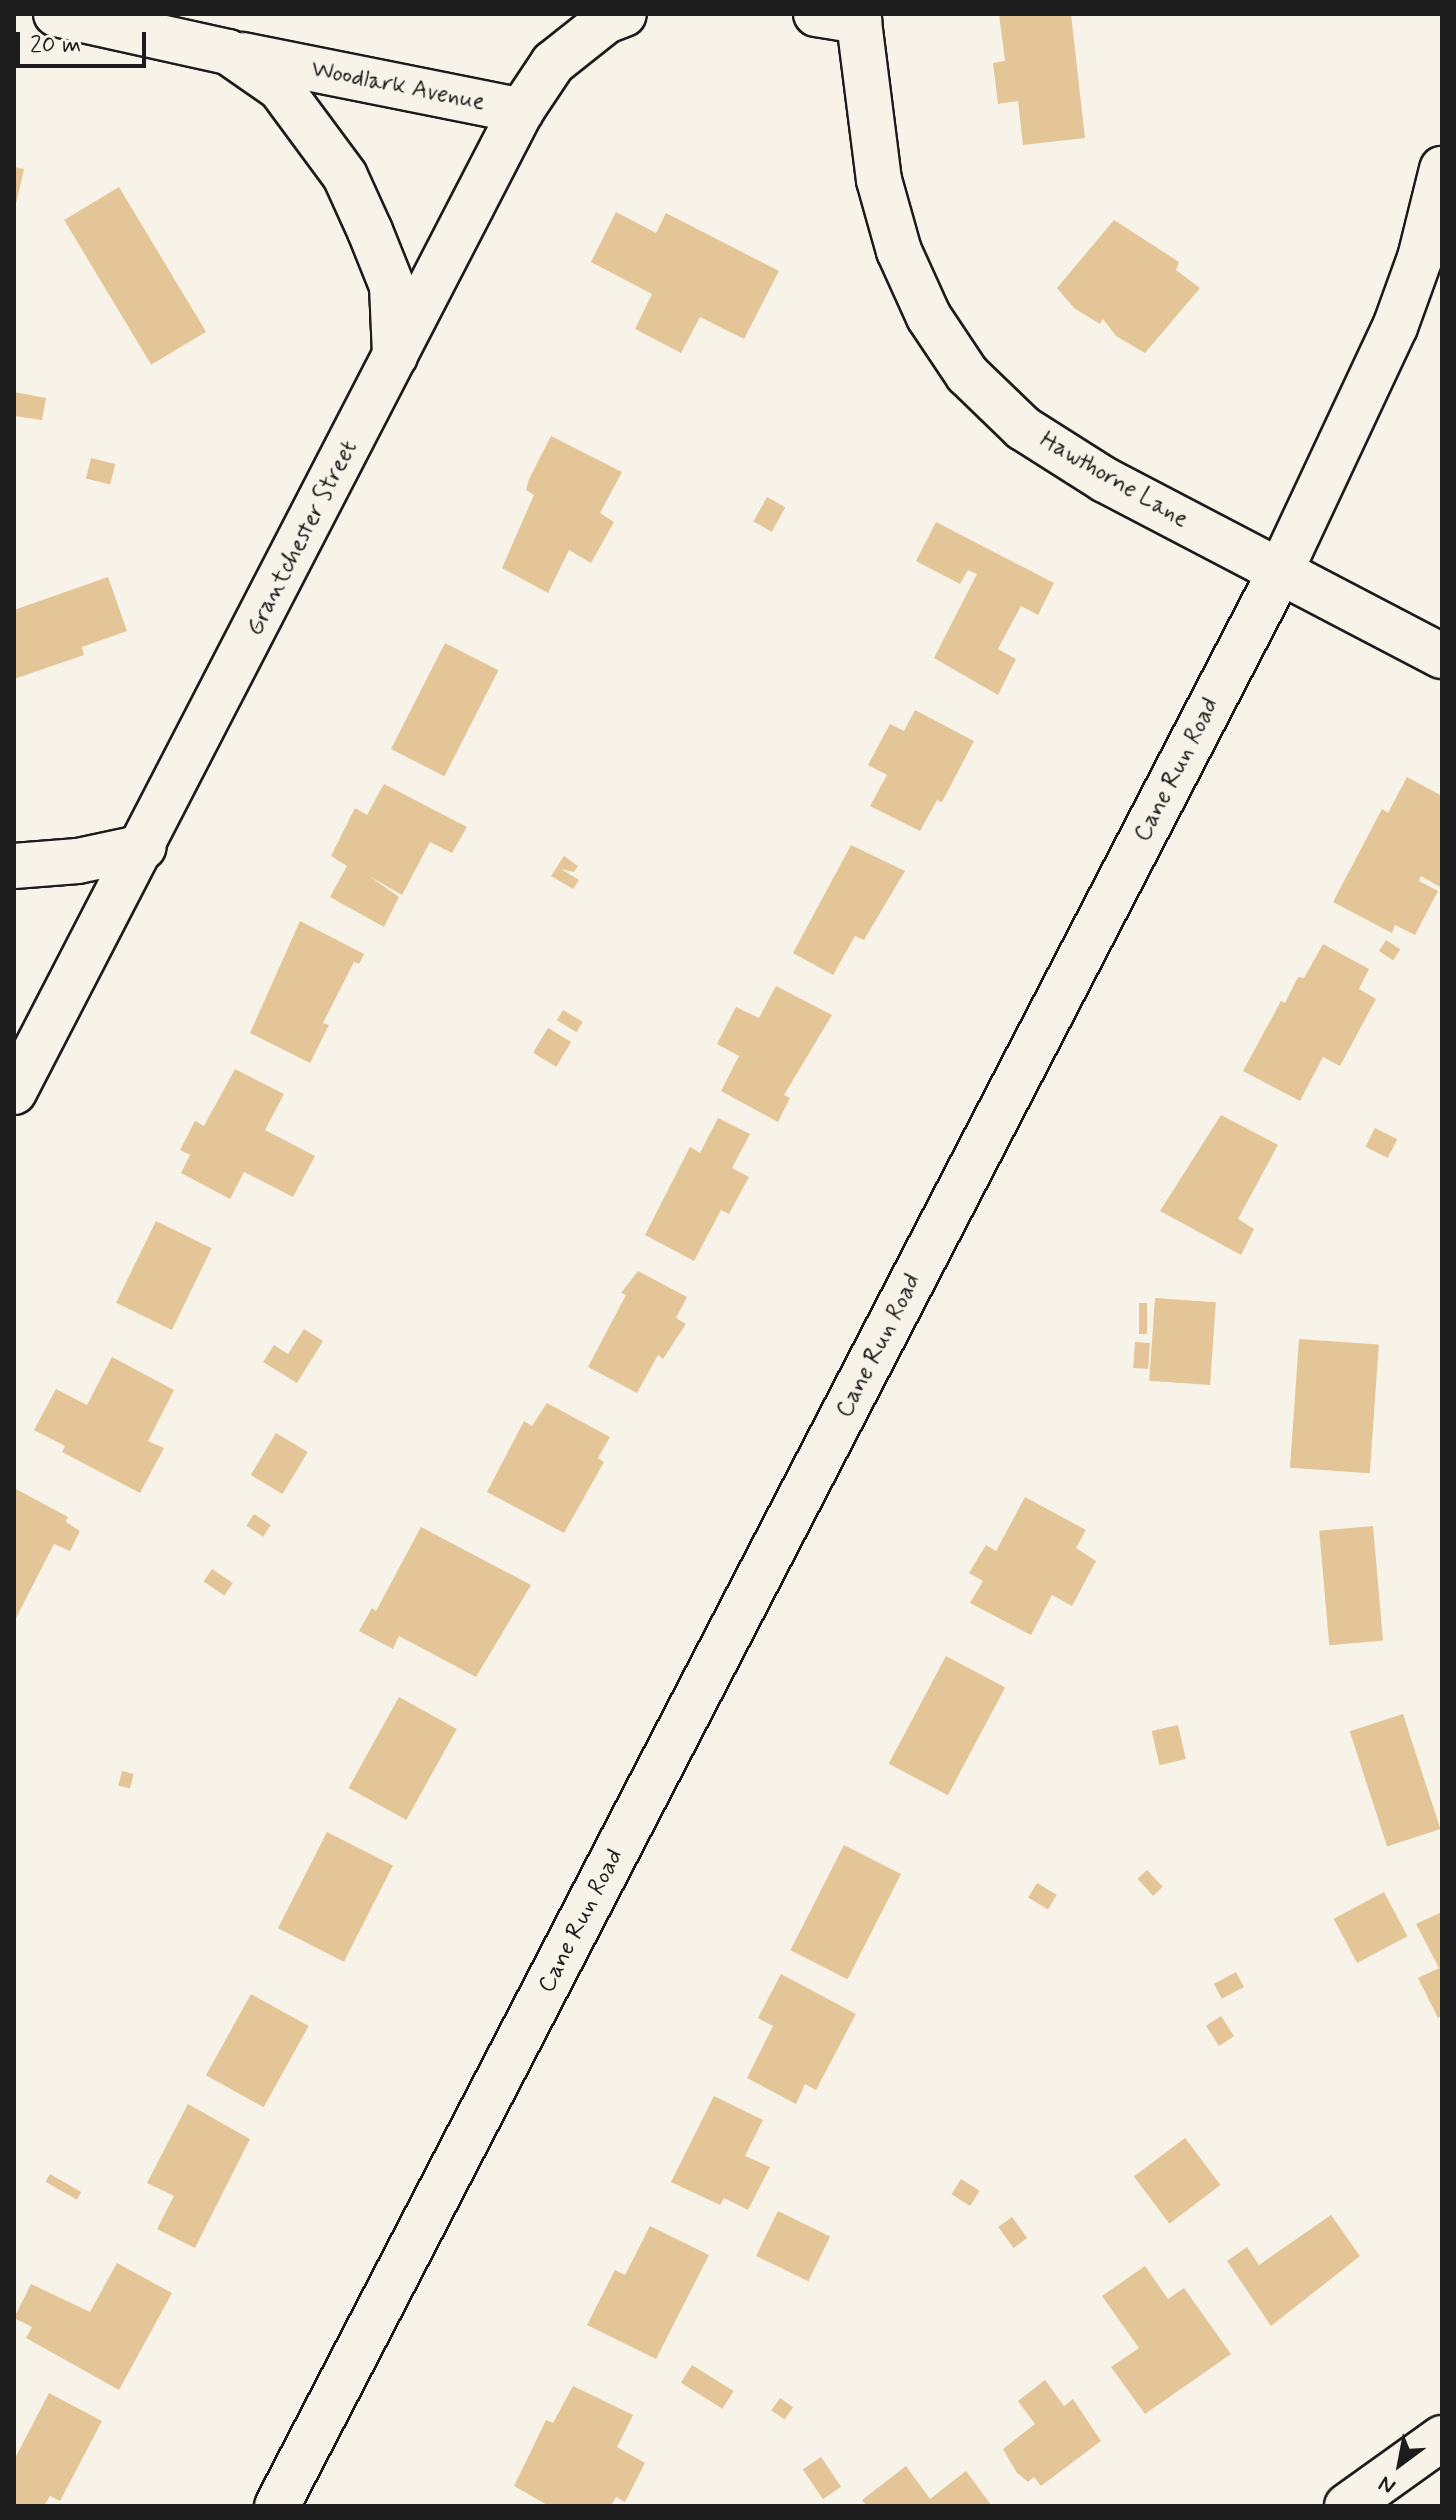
<!DOCTYPE html>
<html>
<head>
<meta charset="utf-8">
<style>
	body { margin:0 }
	#map { position:relative; width:1456px; height:2520px; overflow:hidden; background:#f7f3e8; font-family:Mynerve,sans-serif }
	div>[style] { position:absolute }
	.building>* { inset:0; background:#e4c597; transform-origin:0 0 }
	.roads { filter:drop-shadow(2px 0 #1c1c1c) drop-shadow(-2px 0 #1c1c1c) drop-shadow(0 2px #1c1c1c) drop-shadow(0 -2px #1c1c1c) }
	.minor>* { height:44px; margin:-22px; padding:0 22px; transform-origin:22px; border-radius:22px; background:#f7f3e8 }
	.major>* { height:44px; margin:-22px; padding:0 22px; transform-origin:22px; border-radius:22px; background:#f7f3e8 }
	span { translate:-50% -50%; white-space:nowrap; text-align:center; line-height:1.15; -webkit-text-stroke:8px #f7f3e8; paint-order:stroke }
	.street-label { font-size:24px; color:#1c1c1c }
	.frame { position:absolute; inset:0; border:16px solid #1c1c1c; pointer-events:none }
	.north { position:absolute; left:1360px; top:2424px; width:80px; height:80px; -webkit-text-stroke:6px #f7f3e8; paint-order:stroke; rotate:212deg; font-size:22px; font-weight:700; line-height:32px; text-align:center; color:#1c1c1c }
	.north::after { content:''; display:block; margin:auto; width:28px; height:36px; background:#1c1c1c; clip-path:polygon(50% 0,100% 100%,50% 72%,0 100%) }
	.scale { position:absolute; left:16px; top:32px; width:130px; height:36px; box-sizing:border-box; border:4px solid #1c1c1c; border-top:0; padding-left:10px; font-size:24px; line-height:28px; white-space:nowrap; color:#1c1c1c; -webkit-text-stroke:6px #f7f3e8; paint-order:stroke }
</style>
</head>
<body>
<div id="map">
	<div class="building">
		<i style="clip-path:polygon(999px 14px,1071px 14px,1085px 138px,1023px 145px,1018px 101px,998px 104px,993px 63px,1005px 61px)"></i>
		<i style="clip-path:polygon(14px 167px,24px 169px,15px 208px,14px 208px)"></i>
		<i style="left:119px;top:187px;width:169px;height:64px;rotate:59deg"></i>
		<i style="clip-path:polygon(616px 212px,656px 233px,666px 213px,779px 271px,744px 339px,700px 317px,681px 353px,635px 329px,652px 294px,591px 262px)"></i>
		<i style="clip-path:polygon(1114px 220px,1179px 262px,1176px 270px,1200px 288px,1145px 353px,1116px 336px,1103px 319px,1100px 324px,1074px 308px,1057px 288px)"></i>
		<i style="clip-path:polygon(14px 392px,46px 398px,42px 420px,14px 416px)"></i>
		<i style="clip-path:polygon(551px 436px,622px 472px,600px 513px,614px 522px,591px 563px,569px 550px,548px 593px,502px 568px,534px 495px,526px 490px,529px 479px)"></i>
		<i style="left:91px;top:458px;width:25px;height:21px;rotate:14deg"></i>
		<i style="left:767px;top:497px;width:21px;height:28px;rotate:29deg"></i>
		<i style="clip-path:polygon(936px 522px,1054px 583px,1038px 615px,1021px 606px,998px 649px,1016px 659px,998px 695px,934px 658px,977px 574px,968px 570px,960px 584px,916px 561px)"></i>
		<i style="clip-path:polygon(108px 577px,127px 631px,82px 647px,84px 655px,14px 679px,14px 610px)"></i>
		<i style="left:445px;top:643px;width:60px;height:119px;rotate:27deg"></i>
		<i style="clip-path:polygon(915px 710px,974px 741px,942px 802px,937px 800px,920px 831px,870px 806px,887px 775px,868px 765px,890px 724px,904px 731px)"></i>
		<i style="clip-path:polygon(1407px 777px,1442px 796px,1442px 888px,1421px 876px,1419px 881px,1438px 891px,1415px 935px,1395px 925px,1392px 933px,1333px 902px,1382px 809px,1388px 813px)"></i>
		<i style="clip-path:polygon(384px 784px,467px 827px,452px 853px,430px 842px,402px 895px,369px 876px,399px 897px,384px 927px,330px 897px,347px 866px,331px 856px,355px 808px,367px 815px)"></i>
		<i style="clip-path:polygon(851px 845px,905px 871px,864px 940px,855px 936px,833px 975px,793px 953px)"></i>
		<i style="clip-path:polygon(564px 856px,578px 866px,574px 872px,561px 869px,579px 880px,573px 889px,551px 876px)"></i>
		<i style="clip-path:polygon(300px 921px,364px 954px,359px 964px,354px 962px,323px 1023px,329px 1025px,310px 1063px,250px 1033px)"></i>
		<i style="left:1386px;top:940px;width:17px;height:13px;rotate:33deg"></i>
		<i style="clip-path:polygon(1323px 944px,1369px 969px,1359px 989px,1376px 999px,1340px 1066px,1323px 1057px,1300px 1101px,1243px 1071px,1281px 1001px,1285px 1003px,1298px 977px,1304px 978px)"></i>
		<i style="clip-path:polygon(776px 986px,832px 1015px,784px 1095px,790px 1098px,778px 1122px,721px 1091px,739px 1056px,717px 1044px,736px 1007px,759px 1018px)"></i>
		<i style="left:563px;top:1010px;width:23px;height:12px;rotate:31deg"></i>
		<i style="left:548px;top:1028px;width:27px;height:29px;rotate:31deg"></i>
		<i style="clip-path:polygon(235px 1069px,284px 1094px,265px 1130px,315px 1156px,293px 1197px,244px 1172px,230px 1199px,181px 1173px,190px 1155px,180px 1150px,195px 1121px,204px 1126px)"></i>
		<i style="clip-path:polygon(1221px 1115px,1278px 1145px,1238px 1219px,1254px 1229px,1241px 1255px,1160px 1211px)"></i>
		<i style="clip-path:polygon(718px 1118px,750px 1134px,732px 1168px,749px 1177px,729px 1214px,721px 1210px,694px 1261px,645px 1235px,690px 1147px,700px 1153px)"></i>
		<i style="left:1375px;top:1128px;width:25px;height:21px;rotate:27deg"></i>
		<i style="left:156px;top:1221px;width:62px;height:91px;rotate:26deg"></i>
		<i style="clip-path:polygon(638px 1271px,687px 1297px,676px 1318px,686px 1324px,663px 1359px,658px 1355px,637px 1393px,588px 1367px,626px 1295px,621px 1293px)"></i>
		<i style="left:1155px;top:1298px;width:61px;height:83px;rotate:4deg"></i>
		<i style="left:1139px;top:1303px;width:8px;height:31px"></i>
		<i style="clip-path:polygon(304px 1329px,323px 1341px,297px 1383px,263px 1362px,274px 1345px,288px 1354px)"></i>
		<i style="left:1299px;top:1339px;width:80px;height:129px;rotate:4deg"></i>
		<i style="left:1135px;top:1342px;width:15px;height:26px;rotate:4deg"></i>
		<i style="clip-path:polygon(112px 1357px,174px 1390px,148px 1441px,164px 1448px,140px 1493px,62px 1452px,65px 1446px,34px 1430px,56px 1389px,87px 1405px)"></i>
		<i style="clip-path:polygon(547px 1403px,610px 1437px,598px 1458px,604px 1462px,564px 1533px,487px 1492px,524px 1421px,532px 1426px)"></i>
		<i style="left:276px;top:1433px;width:37px;height:49px;rotate:31deg"></i>
		<i style="clip-path:polygon(14px 1488px,68px 1517px,66px 1522px,80px 1531px,70px 1551px,54px 1544px,14px 1622px)"></i>
		<i style="clip-path:polygon(1025px 1497px,1086px 1530px,1076px 1548px,1096px 1561px,1072px 1606px,1052px 1595px,1031px 1635px,970px 1603px,983px 1581px,969px 1573px,986px 1545px,996px 1551px)"></i>
		<i style="left:254px;top:1514px;width:20px;height:14px;rotate:33deg"></i>
		<i style="left:1373px;top:1526px;width:115px;height:54px;rotate:85deg"></i>
		<i style="clip-path:polygon(421px 1527px,531px 1585px,476px 1677px,399px 1636px,393px 1649px,359px 1631px,372px 1608px,376px 1611px)"></i>
		<i style="left:212px;top:1569px;width:25px;height:15px;rotate:34deg"></i>
		<i style="left:946px;top:1656px;width:67px;height:122px;rotate:28deg"></i>
		<i style="left:399px;top:1697px;width:66px;height:104px;rotate:29deg"></i>
		<i style="left:1403px;top:1714px;width:121px;height:56px;rotate:72deg"></i>
		<i style="left:1178px;top:1725px;width:35px;height:27px;rotate:77deg"></i>
		<i style="left:122px;top:1771px;width:12px;height:15px;rotate:14deg"></i>
		<i style="left:327px;top:1832px;width:74px;height:108px;rotate:27deg"></i>
		<i style="left:844px;top:1845px;width:64px;height:118px;rotate:27deg"></i>
		<i style="left:1147px;top:1870px;width:23px;height:13px;rotate:47deg"></i>
		<i style="left:1037px;top:1883px;width:23px;height:17px;rotate:31deg"></i>
		<i style="left:1384px;top:1892px;width:50px;height:57px;rotate:62deg"></i>
		<i style="clip-path:polygon(1442px 1912px,1442px 2015px,1438px 2018px,1418px 1978px,1439px 1968px,1416px 1924px)"></i>
		<i style="left:1236px;top:1972px;width:17px;height:25px;rotate:62deg"></i>
		<i style="clip-path:polygon(781px 1974px,856px 2014px,816px 2090px,805px 2084px,796px 2104px,747px 2078px,773px 2026px,758px 2018px)"></i>
		<i style="left:251px;top:1994px;width:66px;height:93px;rotate:29deg"></i>
		<i style="left:1221px;top:2016px;width:24px;height:18px;rotate:57deg"></i>
		<i style="clip-path:polygon(714px 2096px,763px 2120px,745px 2156px,770px 2167px,748px 2210px,724px 2198px,720px 2205px,671px 2182px)"></i>
		<i style="clip-path:polygon(188px 2104px,250px 2139px,195px 2248px,157px 2229px,174px 2196px,147px 2183px)"></i>
		<i style="left:1185px;top:2138px;width:59px;height:64px;rotate:53deg"></i>
		<i style="left:50px;top:2174px;width:36px;height:9px;rotate:30deg"></i>
		<i style="left:961px;top:2179px;width:22px;height:18px;rotate:32deg"></i>
		<i style="left:778px;top:2211px;width:58px;height:50px;rotate:26deg"></i>
		<i style="clip-path:polygon(1331px 2215px,1360px 2256px,1271px 2326px,1227px 2261px,1247px 2247px,1259px 2265px)"></i>
		<i style="left:1012px;top:2217px;width:26px;height:17px;rotate:54deg"></i>
		<i style="clip-path:polygon(650px 2226px,709px 2255px,656px 2359px,587px 2325px,615px 2270px,625px 2275px)"></i>
		<i style="clip-path:polygon(117px 2263px,172px 2293px,119px 2390px,26px 2338px,32px 2327px,14px 2318px,31px 2284px,90px 2312px)"></i>
		<i style="clip-path:polygon(1145px 2266px,1168px 2299px,1184px 2288px,1231px 2354px,1145px 2414px,1111px 2367px,1139px 2348px,1102px 2296px)"></i>
		<i style="left:692px;top:2365px;width:49px;height:21px;rotate:32deg"></i>
		<i style="clip-path:polygon(1045px 2380px,1064px 2406px,1073px 2399px,1101px 2441px,1041px 2486px,1034px 2477px,1028px 2482px,1017px 2473px,1003px 2449px,1035px 2424px,1018px 2401px)"></i>
		<i style="clip-path:polygon(573px 2386px,633px 2415px,617px 2447px,645px 2463px,625px 2502px,616px 2497px,611px 2506px,549px 2506px,514px 2486px,546px 2420px,553px 2423px)"></i>
		<i style="clip-path:polygon(49px 2393px,102px 2421px,60px 2501px,50px 2496px,44px 2506px,14px 2506px,14px 2460px)"></i>
		<i style="left:780px;top:2398px;width:16px;height:15px;rotate:35deg"></i>
		<i style="left:821px;top:2457px;width:36px;height:22px;rotate:56deg"></i>
		<i style="clip-path:polygon(906px 2466px,930px 2499px,966px 2471px,992px 2506px,867px 2506px,862px 2500px)"></i>
	</div>
	<div class="roads">
		<div class="minor">
			<i style="left:56px;top:14px;width:176px;rotate:12.5deg"></i>
			<i style="left:228px;top:52px;width:63px;rotate:34.7deg"></i>
			<i style="left:280px;top:88px;width:109px;rotate:53.5deg"></i>
			<i style="left:345px;top:176px;width:60px;rotate:65.6deg"></i>
			<i style="left:370px;top:231px;width:59px;rotate:68.2deg"></i>
			<i style="left:392px;top:286px;width:70px;rotate:87.5deg"></i>
			<i style="left:816px;top:14px;width:44px;rotate:9.2deg"></i>
			<i style="left:858px;top:14px;width:167px;rotate:82.8deg"></i>
			<i style="left:879px;top:180px;width:74px;rotate:74.3deg"></i>
			<i style="left:899px;top:251px;width:72px;rotate:65.6deg"></i>
			<i style="left:929px;top:317px;width:69px;rotate:56.3deg"></i>
			<i style="left:967px;top:374px;width:78px;rotate:44deg"></i>
			<i style="left:1023px;top:428px;width:97px;rotate:32.4deg"></i>
			<i style="left:1105px;top:480px;width:380px;rotate:27.6deg"></i>
			<i style="left:242px;top:55px;width:285px;rotate:11.3deg"></i>
			<i style="left:14px;top:866px;width:64px;rotate:-4.5deg"></i>
			<i style="left:78px;top:861px;width:67px;rotate:-12deg"></i>
			<i style="left:14px;top:1092px;width:1104px;rotate:-62.67deg"></i>
			<i style="left:521px;top:111px;width:58px;rotate:-56.3deg"></i>
			<i style="left:553px;top:63px;width:68px;rotate:-38.4deg"></i>
			<i style="left:606px;top:21px;width:19px;rotate:-21deg"></i>
			<i style="left:277px;top:2506px;width:2181px;rotate:-62.59deg"></i>
			<i style="left:1281px;top:570px;width:268px;rotate:-64.9deg"></i>
			<i style="left:1395px;top:327px;width:73px;rotate:-70.1deg"></i>
			<i style="left:1420px;top:258px;width:92px;rotate:-76.1deg"></i>
		</div>
		<div class="major">
			<i style="left:1347px;top:2506px;width:117px;rotate:-35.6deg"></i>
		</div>
	</div>
	<div class="street-label">
		<span style="left:398px;top:86px;rotate:11deg">Woodlark Avenue</span>
		<span style="left:1114px;top:480px;rotate:30deg">Hawthorne Lane</span>
		<span style="left:302px;top:538px;rotate:-63deg">Grantchester Street</span>
		<span style="left:1177px;top:770px;rotate:-63deg">Cane Run Road</span>
		<span style="left:879px;top:1346px;rotate:-63deg">Cane Run Road</span>
		<span style="left:581px;top:1921px;rotate:-63deg">Cane Run Road</span>
	</div>
	<div class="frame"></div>
	<div class="north">N</div>
	<div class="scale">20 m</div>
</div>
</body>
</html>
